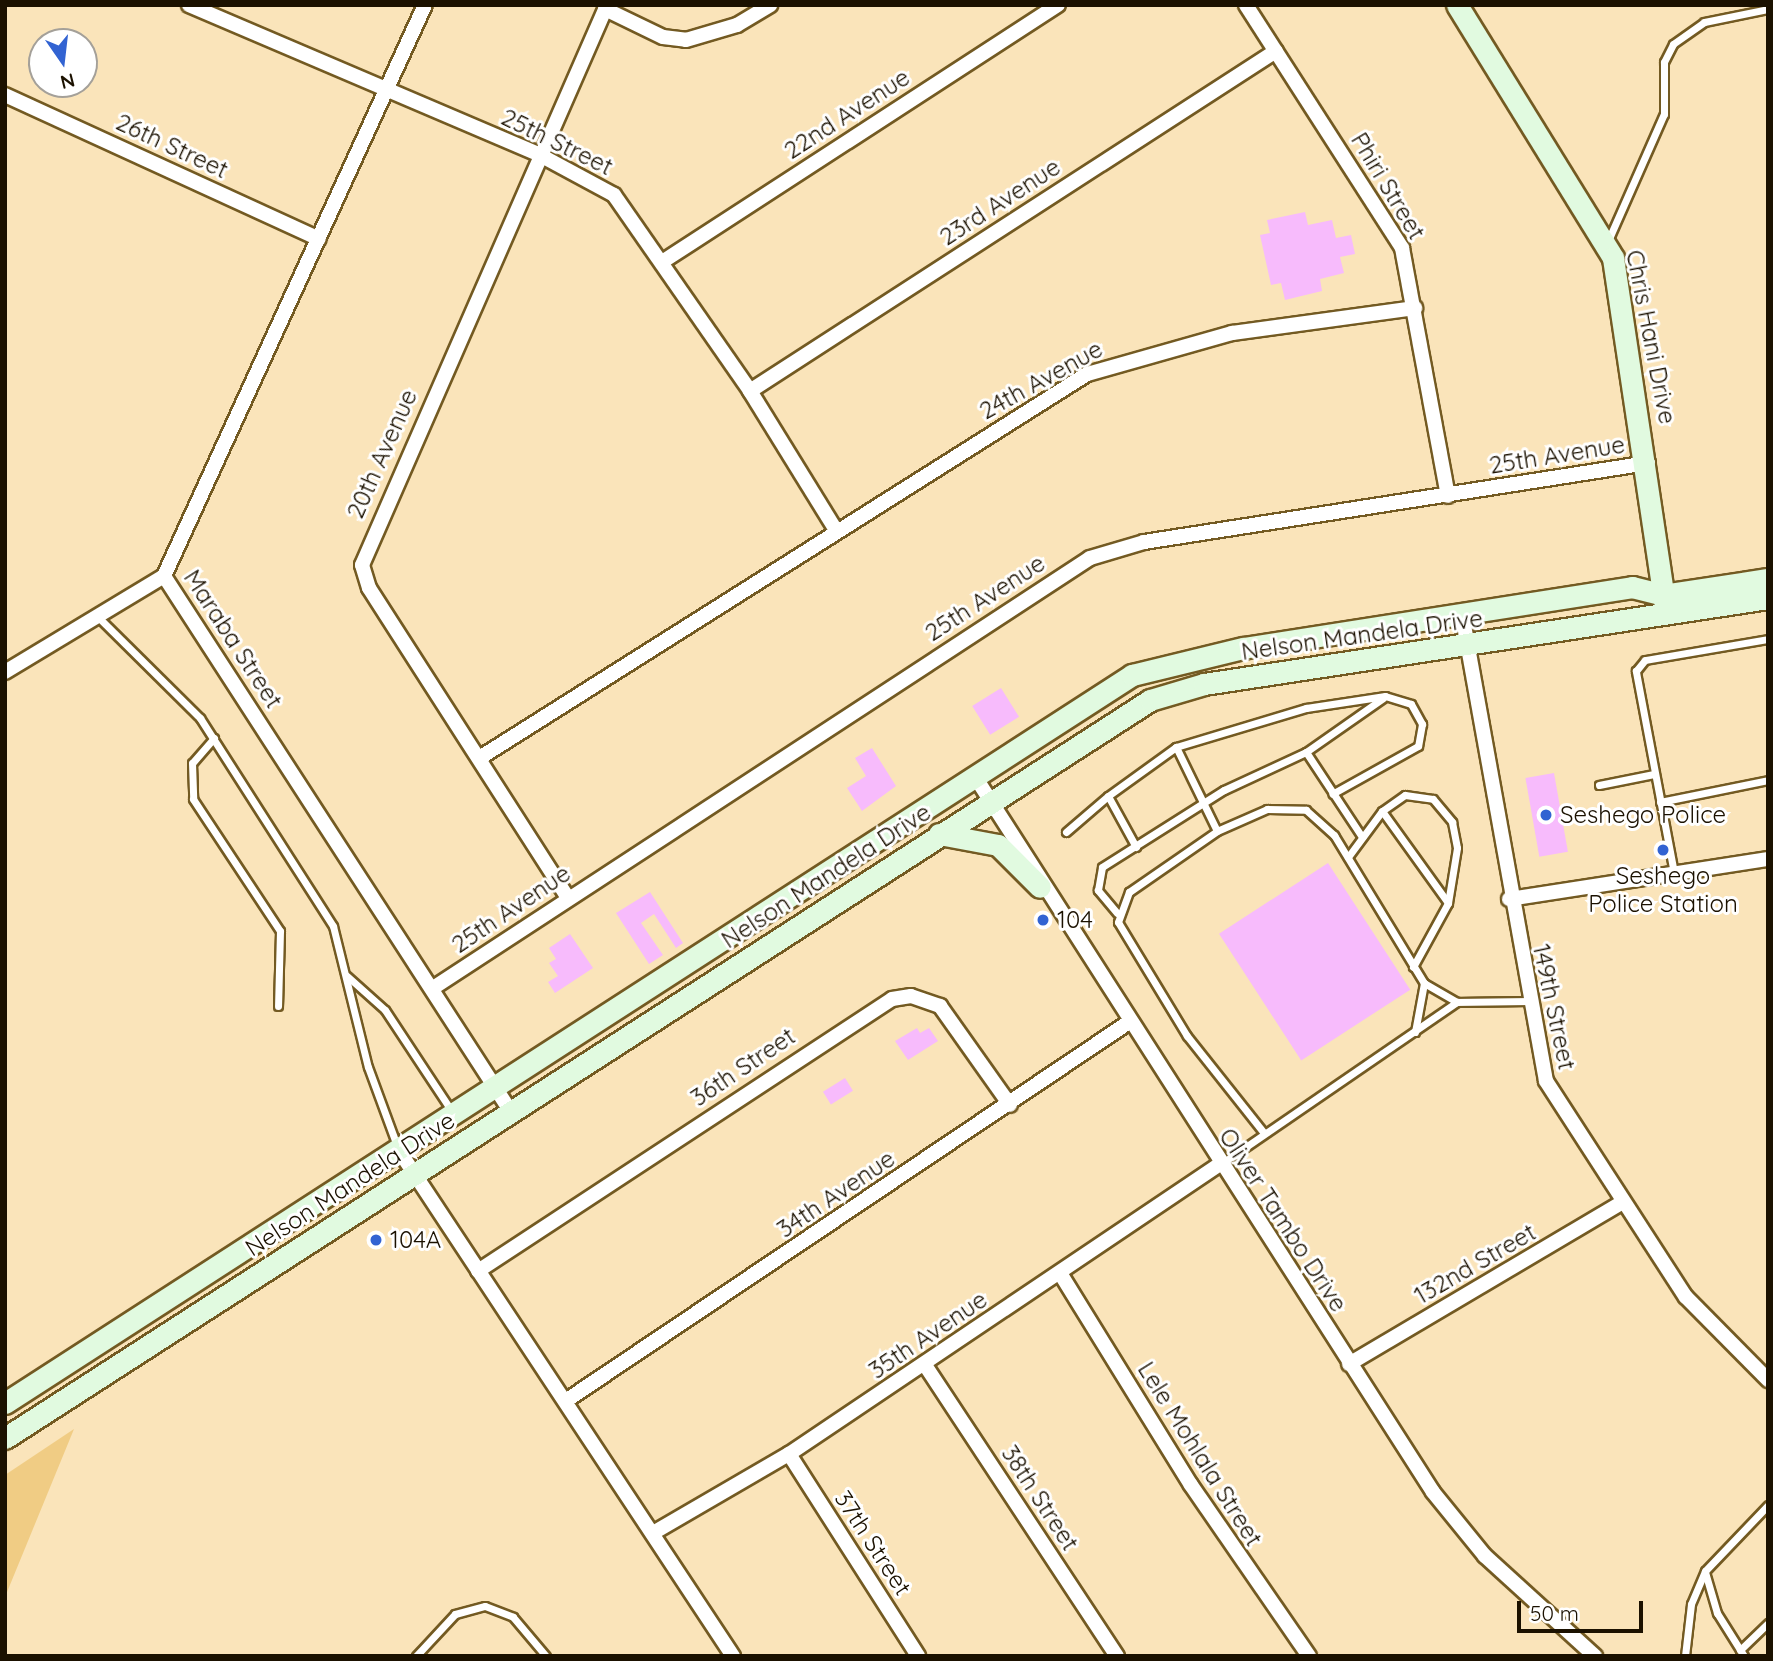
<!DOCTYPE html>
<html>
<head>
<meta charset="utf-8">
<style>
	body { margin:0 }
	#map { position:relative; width:1773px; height:1661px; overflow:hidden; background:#fae4ba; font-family:Quicksand,sans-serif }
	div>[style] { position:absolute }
	.green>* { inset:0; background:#f0cc84 }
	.building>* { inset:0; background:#f7bbfc; transform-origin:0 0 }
	.roads { filter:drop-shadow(2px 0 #735a22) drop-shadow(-2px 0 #735a22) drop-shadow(0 2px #735a22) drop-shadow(0 -2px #735a22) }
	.lane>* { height:7px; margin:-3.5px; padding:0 3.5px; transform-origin:3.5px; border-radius:3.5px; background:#fff }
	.street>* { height:14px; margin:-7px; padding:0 7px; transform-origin:7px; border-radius:7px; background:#fff }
	.secondary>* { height:21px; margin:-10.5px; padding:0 10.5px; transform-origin:10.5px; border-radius:10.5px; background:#e1fae0 }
	.dots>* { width:19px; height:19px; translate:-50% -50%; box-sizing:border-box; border:4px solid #fff; border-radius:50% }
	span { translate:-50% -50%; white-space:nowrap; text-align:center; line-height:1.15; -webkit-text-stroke:6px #fff; paint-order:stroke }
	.street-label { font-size:24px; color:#1b1100 }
	.poi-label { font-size:24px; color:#1b1100 }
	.left { translate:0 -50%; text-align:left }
	.frame { position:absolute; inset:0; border:7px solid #1b1100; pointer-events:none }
	.north { position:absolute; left:28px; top:28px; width:70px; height:70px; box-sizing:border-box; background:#fff; border:2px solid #a4a099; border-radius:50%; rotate:166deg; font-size:19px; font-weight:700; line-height:28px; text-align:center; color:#1b1100 }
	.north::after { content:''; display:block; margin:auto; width:24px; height:32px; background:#3263d2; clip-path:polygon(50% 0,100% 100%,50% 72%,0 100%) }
	.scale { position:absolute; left:1517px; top:1601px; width:126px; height:32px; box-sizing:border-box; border:4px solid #1b1100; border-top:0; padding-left:9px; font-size:21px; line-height:24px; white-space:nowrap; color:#1b1100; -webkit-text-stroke:5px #fff; paint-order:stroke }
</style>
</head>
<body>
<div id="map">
	<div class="green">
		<i style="clip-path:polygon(74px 1429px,5px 1597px,5px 1475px)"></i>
	</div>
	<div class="building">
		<i style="clip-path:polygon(1305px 212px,1308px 225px,1332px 220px,1336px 238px,1351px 235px,1355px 254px,1340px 257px,1344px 273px,1320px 279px,1322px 291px,1285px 300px,1281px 283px,1271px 285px,1260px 235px,1270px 233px,1267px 220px)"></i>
		<i style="left:1001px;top:688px;width:34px;height:34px;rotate:58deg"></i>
		<i style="clip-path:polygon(872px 748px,896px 786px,862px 811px,847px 788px,866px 776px,855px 758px)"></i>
		<i style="left:1554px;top:773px;width:80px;height:29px;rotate:80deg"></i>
		<i style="left:1328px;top:863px;width:151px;height:130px;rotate:57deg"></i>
		<i style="clip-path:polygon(650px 892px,683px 943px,676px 948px,654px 914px,641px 923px,663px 955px,649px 964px,616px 913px)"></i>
		<i style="clip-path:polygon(570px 934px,593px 968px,555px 993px,548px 982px,558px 976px,549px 963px,556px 959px,549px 948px)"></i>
		<i style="clip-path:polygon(917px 1028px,920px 1033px,929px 1028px,938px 1041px,908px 1060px,895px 1041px)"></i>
		<i style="left:845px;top:1078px;width:15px;height:26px;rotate:58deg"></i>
	</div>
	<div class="roads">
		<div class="lane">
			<i style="left:1607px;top:243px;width:141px;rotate:-66.2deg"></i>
			<i style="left:1664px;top:114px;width:52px;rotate:-90deg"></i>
			<i style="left:1664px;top:62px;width:20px;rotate:-63deg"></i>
			<i style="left:1673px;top:44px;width:38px;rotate:-35deg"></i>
			<i style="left:1704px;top:22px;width:65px;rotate:-11.5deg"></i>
			<i style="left:97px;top:616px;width:145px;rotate:44.7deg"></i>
			<i style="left:200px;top:718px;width:247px;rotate:57.4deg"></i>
			<i style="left:333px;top:926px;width:145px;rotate:76.1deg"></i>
			<i style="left:368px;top:1067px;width:84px;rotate:69.8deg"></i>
			<i style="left:214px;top:738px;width:33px;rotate:131deg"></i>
			<i style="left:192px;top:763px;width:36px;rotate:88deg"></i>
			<i style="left:193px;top:799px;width:158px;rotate:56.6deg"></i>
			<i style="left:280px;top:931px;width:75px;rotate:91.5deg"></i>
			<i style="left:1176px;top:747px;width:93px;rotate:64deg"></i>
			<i style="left:1306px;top:752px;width:94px;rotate:-35deg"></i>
			<i style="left:1599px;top:785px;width:56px;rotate:-11.3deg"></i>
			<i style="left:1660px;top:802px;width:110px;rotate:-11.5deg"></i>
			<i style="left:1382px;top:811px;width:113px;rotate:54.3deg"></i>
			<i style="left:1066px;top:832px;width:55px;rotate:-40.6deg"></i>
			<i style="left:1136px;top:847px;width:58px;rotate:-118.8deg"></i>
			<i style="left:1108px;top:796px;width:84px;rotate:-35.8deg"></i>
			<i style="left:1176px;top:747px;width:136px;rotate:-16.7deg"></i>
			<i style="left:1306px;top:708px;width:80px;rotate:-8.6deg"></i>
			<i style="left:1385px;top:696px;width:27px;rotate:17deg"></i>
			<i style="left:1411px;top:704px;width:23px;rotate:61deg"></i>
			<i style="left:1422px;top:724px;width:22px;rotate:100deg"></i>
			<i style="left:1418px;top:746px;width:98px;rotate:150.8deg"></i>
			<i style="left:1348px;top:857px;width:57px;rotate:-53.5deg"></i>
			<i style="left:1382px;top:811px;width:28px;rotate:-35deg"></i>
			<i style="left:1405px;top:795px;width:28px;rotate:8deg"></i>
			<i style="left:1433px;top:799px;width:30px;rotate:50deg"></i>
			<i style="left:1452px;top:822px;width:26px;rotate:79deg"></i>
			<i style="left:1457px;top:848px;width:56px;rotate:99.3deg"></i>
			<i style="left:1448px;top:903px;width:73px;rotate:118.7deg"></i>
			<i style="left:1674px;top:873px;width:206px;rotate:-100.7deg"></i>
			<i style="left:1636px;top:671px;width:14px;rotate:-51deg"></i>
			<i style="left:1645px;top:660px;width:125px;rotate:-9.7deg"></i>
			<i style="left:1117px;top:913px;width:30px;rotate:-130deg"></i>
			<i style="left:1098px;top:890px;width:23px;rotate:-80deg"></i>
			<i style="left:1102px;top:867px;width:144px;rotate:-32.3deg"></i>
			<i style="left:1224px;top:790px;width:90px;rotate:-24.9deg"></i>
			<i style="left:1306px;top:752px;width:102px;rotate:56.6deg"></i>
			<i style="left:347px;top:976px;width:51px;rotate:41.8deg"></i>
			<i style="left:385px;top:1010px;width:120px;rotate:56.6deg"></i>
			<i style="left:1415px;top:1032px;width:50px;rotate:-79.6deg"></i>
			<i style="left:1264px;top:1133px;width:124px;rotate:-128.4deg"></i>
			<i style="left:1187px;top:1036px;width:133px;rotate:-121.2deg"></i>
			<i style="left:1118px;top:922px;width:32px;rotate:-70deg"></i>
			<i style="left:1129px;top:892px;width:107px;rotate:-34.7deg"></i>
			<i style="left:1217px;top:831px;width:55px;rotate:-23.7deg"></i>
			<i style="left:1267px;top:809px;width:39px;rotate:1deg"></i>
			<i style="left:1306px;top:810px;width:38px;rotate:42deg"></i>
			<i style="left:1334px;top:835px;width:173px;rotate:58.7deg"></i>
			<i style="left:1424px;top:983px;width:38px;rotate:30deg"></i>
			<i style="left:1457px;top:1002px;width:70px;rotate:-0.8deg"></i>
			<i style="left:1221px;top:1164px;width:286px;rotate:-34.5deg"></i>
			<i style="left:1705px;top:1572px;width:43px;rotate:73.7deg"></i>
			<i style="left:1717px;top:1613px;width:51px;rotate:57.9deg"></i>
			<i style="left:1740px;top:1650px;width:39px;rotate:-44deg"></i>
			<i style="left:416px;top:1656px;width:57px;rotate:-47.1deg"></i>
			<i style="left:455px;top:1614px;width:31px;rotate:-15deg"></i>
			<i style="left:485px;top:1606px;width:30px;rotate:21deg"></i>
			<i style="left:513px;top:1617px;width:51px;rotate:49.8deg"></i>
			<i style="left:1685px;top:1656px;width:52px;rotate:-83.4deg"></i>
			<i style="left:1691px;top:1604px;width:36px;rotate:-67deg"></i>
			<i style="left:1705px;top:1571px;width:91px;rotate:-46.3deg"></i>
		</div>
		<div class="street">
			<i style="left:189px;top:5px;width:379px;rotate:23.1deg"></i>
			<i style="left:538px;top:154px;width:86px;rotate:28.3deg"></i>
			<i style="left:614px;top:195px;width:239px;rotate:55.2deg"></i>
			<i style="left:750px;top:391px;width:163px;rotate:58.3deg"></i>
			<i style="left:1246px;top:5px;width:289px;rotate:57.3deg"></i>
			<i style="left:1402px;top:248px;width:252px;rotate:79.5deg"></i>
			<i style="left:605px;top:9px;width:64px;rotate:25.8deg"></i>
			<i style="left:663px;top:37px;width:23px;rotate:7deg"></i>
			<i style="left:686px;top:40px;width:53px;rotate:-16.4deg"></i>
			<i style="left:737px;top:25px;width:39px;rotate:-31deg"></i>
			<i style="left:5px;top:95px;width:345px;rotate:24.6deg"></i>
			<i style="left:662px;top:262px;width:472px;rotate:-33deg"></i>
			<i style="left:750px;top:391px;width:626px;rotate:-32.88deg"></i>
			<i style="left:164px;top:576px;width:639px;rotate:57.08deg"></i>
			<i style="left:164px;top:576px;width:628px;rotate:-65.44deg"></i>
			<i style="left:1462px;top:614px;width:474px;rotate:79.8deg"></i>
			<i style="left:1546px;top:1081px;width:257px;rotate:57.1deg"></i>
			<i style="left:1686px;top:1297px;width:117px;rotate:45.3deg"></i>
			<i style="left:5px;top:672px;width:186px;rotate:-31.1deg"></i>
			<i style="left:481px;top:757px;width:717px;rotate:-32.29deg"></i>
			<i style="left:1087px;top:374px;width:151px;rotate:-15.8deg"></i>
			<i style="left:1232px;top:333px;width:185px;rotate:-7.8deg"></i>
			<i style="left:974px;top:775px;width:851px;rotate:57.37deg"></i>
			<i style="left:1433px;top:1492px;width:82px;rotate:50.9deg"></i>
			<i style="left:1485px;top:1556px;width:149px;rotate:42.3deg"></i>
			<i style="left:568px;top:898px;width:368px;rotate:-122.7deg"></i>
			<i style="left:369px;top:588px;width:24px;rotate:-107deg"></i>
			<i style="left:362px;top:565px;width:611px;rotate:-66.37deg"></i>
			<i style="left:1509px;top:899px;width:262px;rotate:-8.8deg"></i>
			<i style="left:433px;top:988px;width:785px;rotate:-33.2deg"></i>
			<i style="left:1090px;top:558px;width:56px;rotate:-16.5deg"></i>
			<i style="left:1144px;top:542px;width:510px;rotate:-8.91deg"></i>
			<i style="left:398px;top:1149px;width:608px;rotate:56.55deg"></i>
			<i style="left:478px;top:1271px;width:495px;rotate:-33.3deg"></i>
			<i style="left:892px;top:999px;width:19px;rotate:-9deg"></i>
			<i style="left:911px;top:996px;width:31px;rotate:19deg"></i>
			<i style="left:940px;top:1006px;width:121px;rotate:54.7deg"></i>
			<i style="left:1060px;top:1273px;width:249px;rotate:58.3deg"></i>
			<i style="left:1191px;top:1485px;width:208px;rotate:55.4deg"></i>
			<i style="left:1349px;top:1364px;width:318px;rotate:-30.6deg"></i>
			<i style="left:925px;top:1365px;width:349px;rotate:56.6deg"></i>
			<i style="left:567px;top:1400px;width:677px;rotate:-33.92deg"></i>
			<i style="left:789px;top:1454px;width:240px;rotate:57.4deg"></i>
			<i style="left:653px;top:1533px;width:157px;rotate:-30.2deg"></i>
			<i style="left:789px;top:1454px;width:519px;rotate:-33.93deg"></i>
		</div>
		<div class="secondary">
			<i style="left:1457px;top:5px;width:297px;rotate:58.3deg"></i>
			<i style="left:1613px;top:258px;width:351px;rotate:81.5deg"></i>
			<i style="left:939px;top:834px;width:60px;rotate:10.6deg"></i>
			<i style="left:998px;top:845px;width:59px;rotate:45deg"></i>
			<i style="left:5px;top:1403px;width:1342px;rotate:-32.86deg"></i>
			<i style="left:1132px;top:675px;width:114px;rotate:-13.7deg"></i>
			<i style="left:1243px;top:648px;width:394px;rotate:-8.9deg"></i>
			<i style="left:1632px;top:587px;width:32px;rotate:14deg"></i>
			<i style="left:1663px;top:595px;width:106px;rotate:-8.7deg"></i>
			<i style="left:5px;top:1438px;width:1362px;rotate:-32.8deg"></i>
			<i style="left:1150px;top:700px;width:56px;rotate:-16.5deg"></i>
			<i style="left:1204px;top:684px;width:571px;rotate:-8.67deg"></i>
		</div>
	</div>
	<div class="dots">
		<i style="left:1546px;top:815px;background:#3263d2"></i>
		<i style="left:1663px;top:850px;background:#3263d2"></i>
		<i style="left:1043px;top:920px;background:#3263d2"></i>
		<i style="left:376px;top:1240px;background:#3263d2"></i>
	</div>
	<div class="street-label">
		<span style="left:847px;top:114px;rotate:-33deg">22nd Avenue</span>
		<span style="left:557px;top:142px;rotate:26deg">25th Street</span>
		<span style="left:172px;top:146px;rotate:25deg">26th Street</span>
		<span style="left:1388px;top:186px;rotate:59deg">Phiri Street</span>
		<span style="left:1000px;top:202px;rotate:-33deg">23rd Avenue</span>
		<span style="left:1651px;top:337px;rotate:79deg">Chris Hani Drive</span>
		<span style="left:1041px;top:380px;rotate:-29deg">24th Avenue</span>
		<span style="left:382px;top:454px;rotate:-66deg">20th Avenue</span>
		<span style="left:1557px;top:455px;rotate:-9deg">25th Avenue</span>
		<span style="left:985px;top:598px;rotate:-33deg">25th Avenue</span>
		<span style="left:1362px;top:635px;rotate:-8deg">Nelson Mandela Drive</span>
		<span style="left:233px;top:639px;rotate:57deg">Maraba Street</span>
		<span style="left:826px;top:876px;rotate:-33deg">Nelson Mandela Drive</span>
		<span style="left:511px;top:909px;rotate:-34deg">25th Avenue</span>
		<span style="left:1554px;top:1007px;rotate:78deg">149th Street</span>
		<span style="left:743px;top:1067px;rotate:-34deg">36th Street</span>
		<span style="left:350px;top:1184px;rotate:-33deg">Nelson Mandela Drive</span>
		<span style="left:836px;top:1194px;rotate:-34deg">34th Avenue</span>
		<span style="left:1283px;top:1220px;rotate:57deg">Oliver Tambo Drive</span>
		<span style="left:1475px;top:1264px;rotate:-30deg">132nd Street</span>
		<span style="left:928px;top:1335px;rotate:-34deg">35th Avenue</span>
		<span style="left:1200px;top:1454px;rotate:58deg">Lele Mohlala Street</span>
		<span style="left:1040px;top:1498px;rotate:57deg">38th Street</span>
		<span style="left:873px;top:1543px;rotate:57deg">37th Street</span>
	</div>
	<div class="poi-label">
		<span class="left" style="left:1560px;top:815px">Seshego Police</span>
		<span style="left:1663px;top:890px">Seshego<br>Police Station</span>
		<span class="left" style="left:1057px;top:920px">104</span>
		<span class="left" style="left:390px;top:1240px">104A</span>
	</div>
	<div class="frame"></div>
	<div class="north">N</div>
	<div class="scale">50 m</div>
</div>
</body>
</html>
